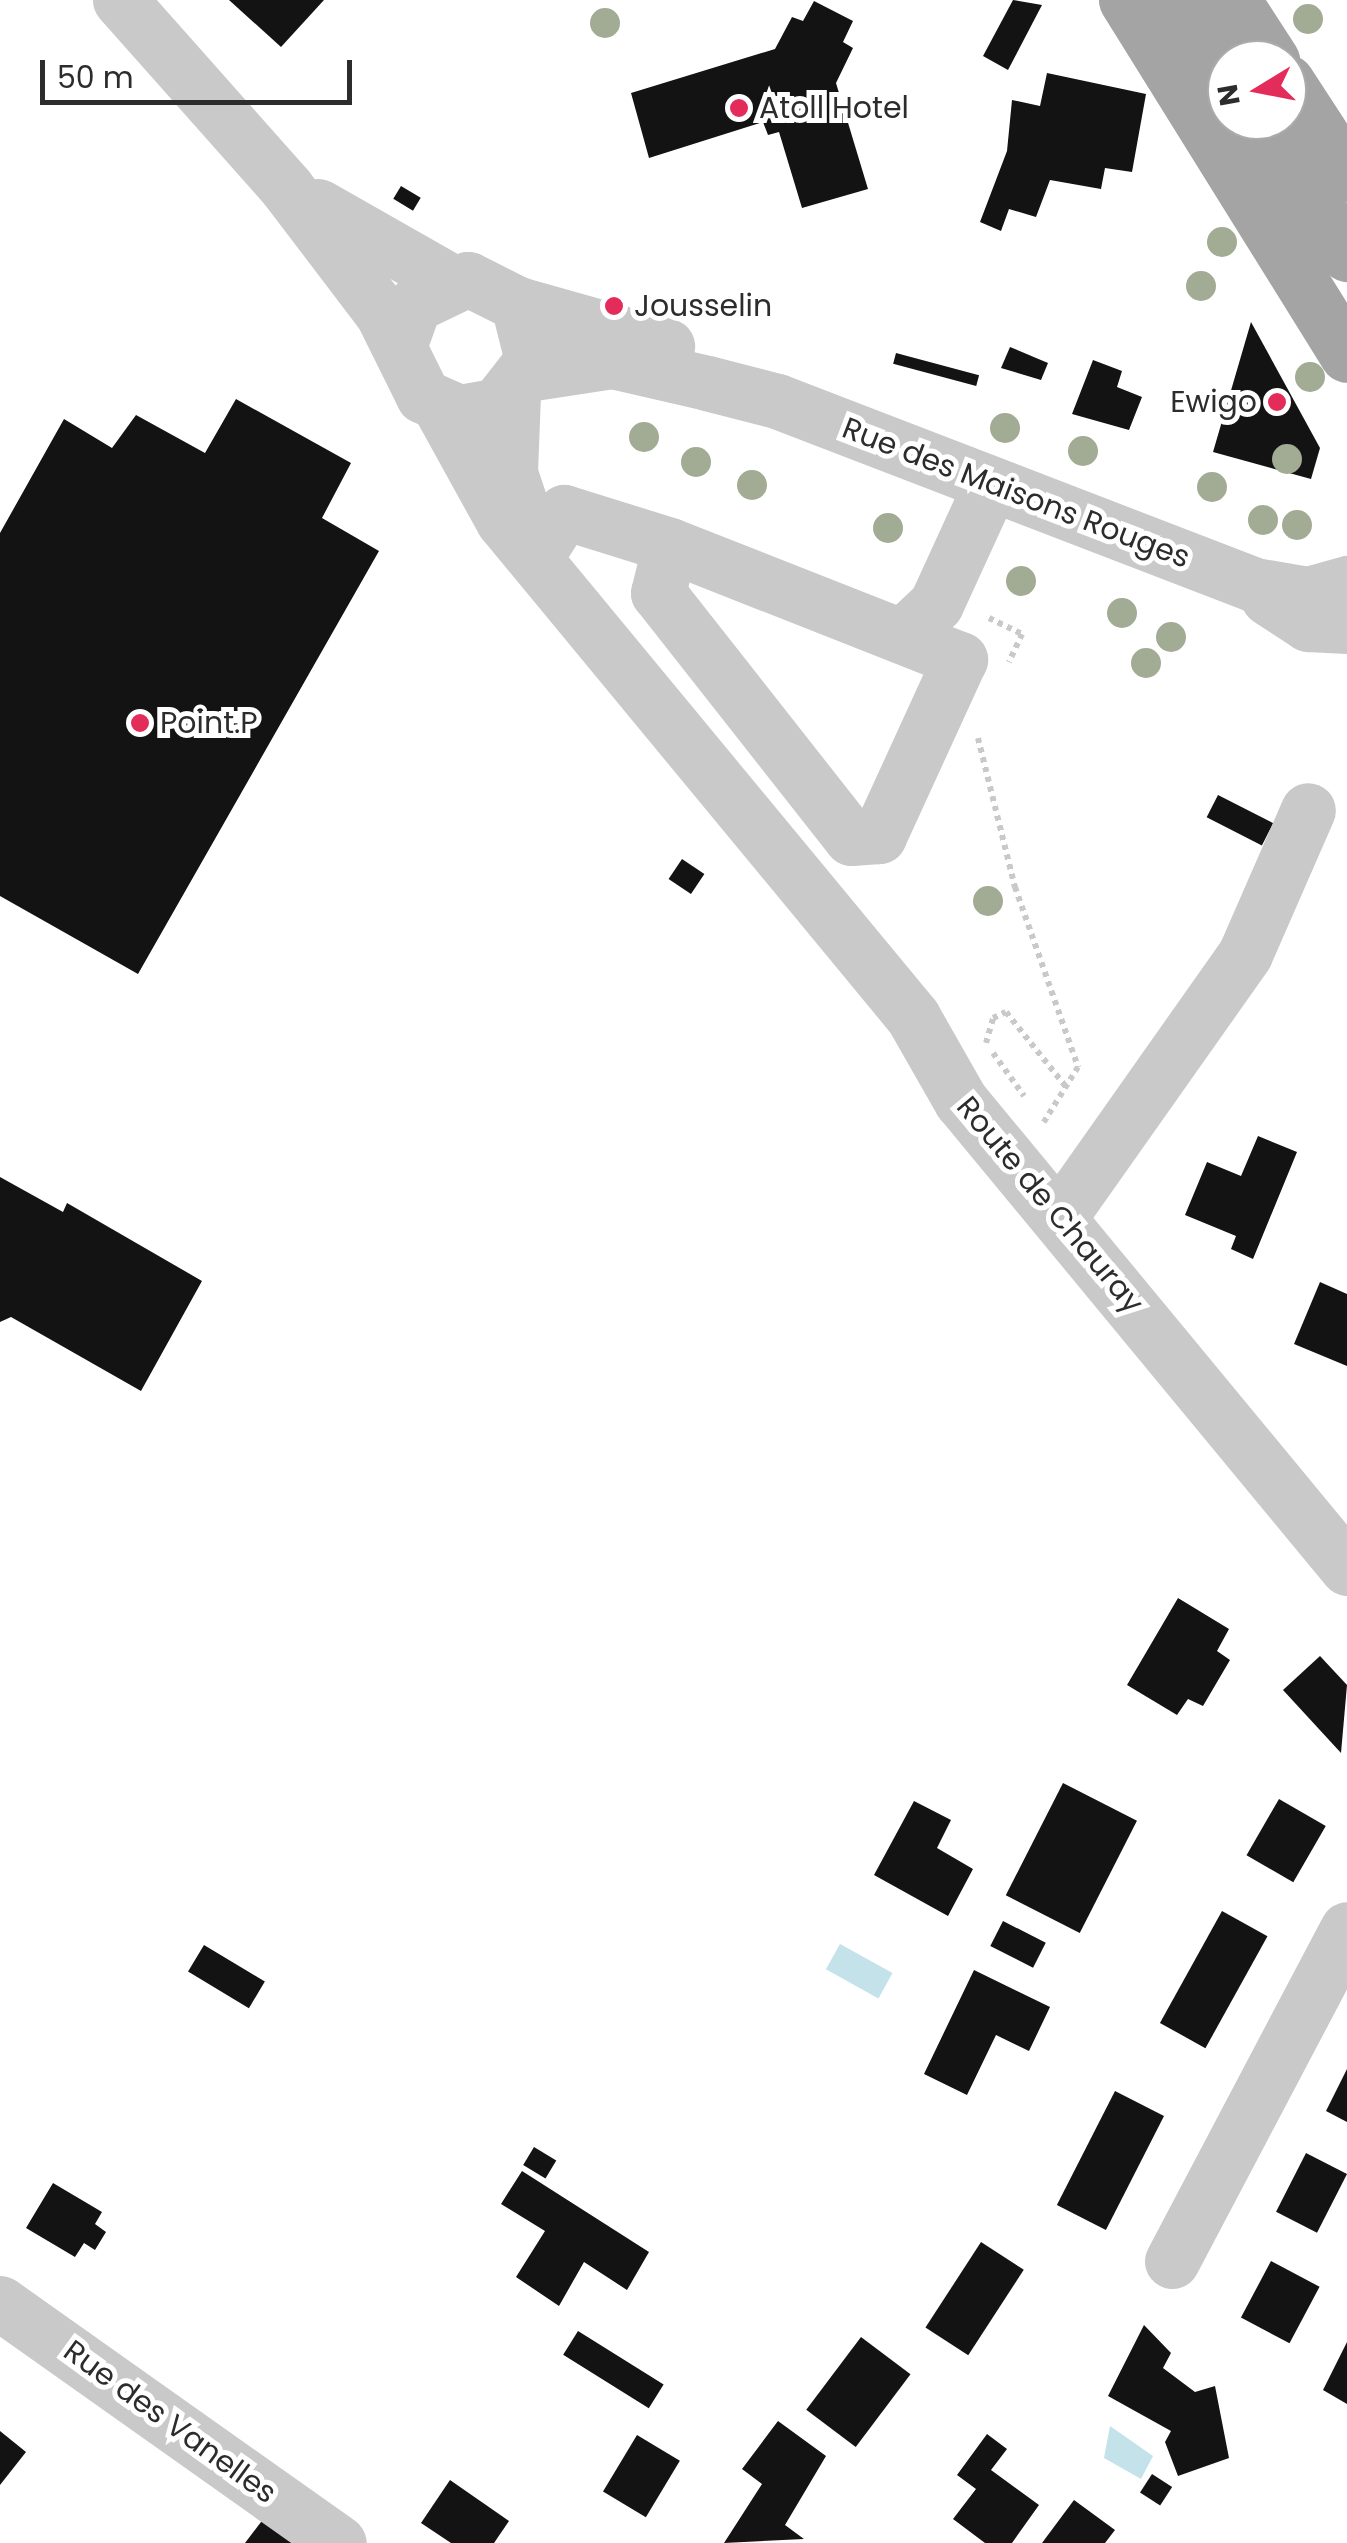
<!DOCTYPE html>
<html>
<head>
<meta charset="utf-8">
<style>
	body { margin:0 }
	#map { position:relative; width:1347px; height:2543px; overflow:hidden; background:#fff; font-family:Poppins,sans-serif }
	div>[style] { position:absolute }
	.water>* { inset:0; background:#c4e2ea; transform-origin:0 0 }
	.building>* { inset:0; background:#131313; transform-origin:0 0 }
	.path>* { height:6px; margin-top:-3px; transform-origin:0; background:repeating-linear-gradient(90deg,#c9c9c9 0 5px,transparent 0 10px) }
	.minor>* { height:55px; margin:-27.5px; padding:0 27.5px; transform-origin:27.5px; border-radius:27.5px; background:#c9c9c9 }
	.major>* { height:55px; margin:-27.5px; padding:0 27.5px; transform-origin:27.5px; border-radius:27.5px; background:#a4a4a4 }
	.trees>* { width:30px; height:30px; margin:-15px; border-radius:50%; background:#a2ab93 }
	.dots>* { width:28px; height:28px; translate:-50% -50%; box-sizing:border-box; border:5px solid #fff; border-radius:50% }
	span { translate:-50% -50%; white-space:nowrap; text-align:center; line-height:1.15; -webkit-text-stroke:10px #fff; paint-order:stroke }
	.poi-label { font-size:30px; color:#2c2c2c }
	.left { translate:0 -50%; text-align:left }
	.right { translate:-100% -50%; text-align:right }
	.street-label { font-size:30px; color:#2c2c2c }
	.north { position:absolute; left:1207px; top:40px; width:100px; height:100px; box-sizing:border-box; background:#fff; border:2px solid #ababab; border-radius:50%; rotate:260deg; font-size:28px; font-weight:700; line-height:40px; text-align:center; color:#2c2c2c }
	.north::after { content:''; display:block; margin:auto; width:35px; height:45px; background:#e42c5a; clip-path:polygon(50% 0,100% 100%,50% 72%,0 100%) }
	.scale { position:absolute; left:40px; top:60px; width:312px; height:45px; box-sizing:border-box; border:5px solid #2c2c2c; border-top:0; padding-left:12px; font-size:30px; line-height:35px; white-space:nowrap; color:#2c2c2c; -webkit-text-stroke:8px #fff; paint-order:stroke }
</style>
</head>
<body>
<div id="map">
	<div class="water">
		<i style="left:840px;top:1944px;width:60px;height:29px;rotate:29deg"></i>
		<i style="clip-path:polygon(1110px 2426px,1153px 2456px,1141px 2479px,1104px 2458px)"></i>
	</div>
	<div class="building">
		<i style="clip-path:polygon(229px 0,324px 0,281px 47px)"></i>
		<i style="clip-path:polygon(1013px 0,1042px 5px,1008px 70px,983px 56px)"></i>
		<i style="clip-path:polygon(814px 1px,853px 21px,843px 42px,853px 48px,836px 83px,868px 189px,802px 208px,779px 132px,768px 135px,763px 122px,649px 158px,631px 93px,775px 49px,792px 17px,803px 21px)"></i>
		<i style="clip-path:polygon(1047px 73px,1146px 94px,1132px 172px,1105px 168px,1101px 189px,1050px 180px,1036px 217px,1009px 209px,1001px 231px,980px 222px,1007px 151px,1012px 100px,1040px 106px)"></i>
		<i style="left:401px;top:186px;width:23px;height:15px;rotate:31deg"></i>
		<i style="clip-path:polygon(1251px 322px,1320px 448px,1311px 479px,1213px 452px)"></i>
		<i style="clip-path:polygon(1010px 347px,1048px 363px,1041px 380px,1001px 368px)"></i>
		<i style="left:896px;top:353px;width:86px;height:11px;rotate:15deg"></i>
		<i style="clip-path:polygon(1093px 360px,1122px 371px,1117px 387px,1142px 397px,1129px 430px,1072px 414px)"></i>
		<i style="clip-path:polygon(236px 399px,351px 463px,322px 518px,379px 551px,138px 974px,0 896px,0 533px,64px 419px,112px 448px,136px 415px,205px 453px)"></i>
		<i style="left:1218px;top:795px;width:62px;height:25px;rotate:27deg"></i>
		<i style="left:682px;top:859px;width:27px;height:24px;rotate:34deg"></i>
		<i style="clip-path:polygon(1258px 1136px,1297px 1152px,1253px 1259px,1231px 1249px,1236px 1236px,1185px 1215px,1207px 1162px,1241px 1176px)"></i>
		<i style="clip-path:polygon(0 1177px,63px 1212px,67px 1203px,202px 1281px,141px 1391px,11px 1317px,0 1322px)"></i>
		<i style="clip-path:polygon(1320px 1282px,1347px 1294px,1347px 1366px,1294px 1344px)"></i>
		<i style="clip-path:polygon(1178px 1598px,1229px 1629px,1217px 1651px,1230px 1660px,1203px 1706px,1188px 1699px,1177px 1715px,1127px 1685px)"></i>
		<i style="clip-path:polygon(1320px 1656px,1347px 1685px,1341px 1753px,1283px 1690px)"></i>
		<i style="left:1063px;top:1783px;width:83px;height:126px;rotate:27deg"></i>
		<i style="left:1279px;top:1799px;width:54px;height:65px;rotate:30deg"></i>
		<i style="clip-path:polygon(914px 1801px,951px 1820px,937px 1848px,973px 1869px,948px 1916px,874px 1875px)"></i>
		<i style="left:1222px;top:1911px;width:52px;height:128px;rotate:29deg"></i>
		<i style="left:1003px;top:1921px;width:48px;height:28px;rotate:27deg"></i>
		<i style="left:204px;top:1945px;width:71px;height:31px;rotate:31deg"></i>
		<i style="clip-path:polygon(974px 1970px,1050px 2007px,1029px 2051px,996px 2035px,967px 2095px,924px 2074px)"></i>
		<i style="clip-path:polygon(1347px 2069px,1347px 2122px,1326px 2111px)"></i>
		<i style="left:1115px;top:2091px;width:55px;height:128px;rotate:27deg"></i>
		<i style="left:534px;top:2147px;width:26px;height:21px;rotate:31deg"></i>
		<i style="left:1306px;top:2153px;width:46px;height:66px;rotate:27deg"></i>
		<i style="clip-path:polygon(522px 2171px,649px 2252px,627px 2290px,584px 2262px,559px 2306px,516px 2277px,545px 2231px,501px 2204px)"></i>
		<i style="clip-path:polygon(53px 2183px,102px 2212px,95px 2224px,106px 2232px,95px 2250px,84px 2243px,75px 2257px,26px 2228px)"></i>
		<i style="left:981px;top:2242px;width:51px;height:102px;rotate:33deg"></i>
		<i style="left:1271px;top:2261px;width:55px;height:64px;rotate:28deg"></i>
		<i style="clip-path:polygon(1144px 2325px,1171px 2353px,1163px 2368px,1195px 2392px,1215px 2386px,1229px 2458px,1178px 2476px,1165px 2442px,1171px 2431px,1108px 2396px)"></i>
		<i style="left:578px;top:2331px;width:101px;height:28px;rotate:32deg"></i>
		<i style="left:861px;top:2337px;width:62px;height:91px;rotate:37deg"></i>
		<i style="clip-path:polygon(1347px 2342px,1347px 2404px,1323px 2390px)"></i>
		<i style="clip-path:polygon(778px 2421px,826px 2456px,785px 2525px,804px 2539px,724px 2543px,762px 2484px,742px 2469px)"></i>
		<i style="clip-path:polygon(0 2431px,26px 2452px,0 2485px)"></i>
		<i style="clip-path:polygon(987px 2434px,1007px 2449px,991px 2470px,1039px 2505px,1012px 2543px,985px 2543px,953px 2519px,976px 2489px,957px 2475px)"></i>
		<i style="left:637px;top:2435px;width:50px;height:66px;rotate:31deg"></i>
		<i style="left:1152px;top:2474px;width:24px;height:22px;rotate:33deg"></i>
		<i style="clip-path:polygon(450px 2480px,509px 2521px,494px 2543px,451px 2543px,421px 2523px)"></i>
		<i style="clip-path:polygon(1074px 2500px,1115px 2530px,1105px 2543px,1042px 2543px)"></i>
		<i style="clip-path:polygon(264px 2518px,297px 2543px,245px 2543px)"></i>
	</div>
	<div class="path">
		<i style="left:989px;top:618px;width:37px;rotate:26deg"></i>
		<i style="left:1022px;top:634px;width:31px;rotate:115deg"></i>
		<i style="left:978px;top:738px;width:154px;rotate:76.1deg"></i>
		<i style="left:1015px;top:887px;width:191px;rotate:70.7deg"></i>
		<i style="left:1078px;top:1067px;width:68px;rotate:121.8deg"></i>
		<i style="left:986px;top:1043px;width:26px;rotate:-74deg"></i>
		<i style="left:993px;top:1018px;width:14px;rotate:-25deg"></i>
		<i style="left:1006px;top:1012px;width:96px;rotate:51.3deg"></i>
		<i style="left:993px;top:1053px;width:53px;rotate:54.2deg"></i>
	</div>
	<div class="minor">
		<i style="left:120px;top:0;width:250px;rotate:48.4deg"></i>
		<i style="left:286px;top:187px;width:161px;rotate:52.8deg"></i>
		<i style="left:383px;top:315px;width:90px;rotate:63.7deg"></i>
		<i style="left:423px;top:396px;width:39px;rotate:24deg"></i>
		<i style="left:459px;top:412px;width:39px;rotate:-10deg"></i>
		<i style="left:497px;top:405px;width:57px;rotate:-52.1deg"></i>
		<i style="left:532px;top:360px;width:58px;rotate:-104deg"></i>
		<i style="left:518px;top:304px;width:56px;rotate:-153.4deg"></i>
		<i style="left:468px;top:279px;width:60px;rotate:154.3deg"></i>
		<i style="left:414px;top:305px;width:41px;rotate:109.7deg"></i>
		<i style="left:318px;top:206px;width:152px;rotate:29.6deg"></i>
		<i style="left:518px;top:304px;width:155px;rotate:15.7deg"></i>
		<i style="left:527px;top:374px;width:86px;rotate:-8.7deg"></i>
		<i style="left:612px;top:361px;width:98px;rotate:13deg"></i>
		<i style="left:707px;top:383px;width:72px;rotate:14.4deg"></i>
		<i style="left:777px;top:401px;width:512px;rotate:21.05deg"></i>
		<i style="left:1255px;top:585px;width:54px;rotate:9.6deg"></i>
		<i style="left:1308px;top:594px;width:41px;rotate:-15.8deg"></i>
		<i style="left:513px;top:394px;width:79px;rotate:92.2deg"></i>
		<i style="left:510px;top:473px;width:63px;rotate:71.6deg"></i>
		<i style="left:440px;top:407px;width:130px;rotate:61.1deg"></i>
		<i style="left:503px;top:521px;width:644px;rotate:50.42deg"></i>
		<i style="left:913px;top:1017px;width:97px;rotate:60.3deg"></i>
		<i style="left:961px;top:1101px;width:606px;rotate:50.42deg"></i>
		<i style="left:537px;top:555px;width:51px;rotate:-57.9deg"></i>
		<i style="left:564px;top:512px;width:111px;rotate:17.3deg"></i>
		<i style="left:670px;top:545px;width:312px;rotate:21.5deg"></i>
		<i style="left:960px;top:659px;width:195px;rotate:114.6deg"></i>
		<i style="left:879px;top:836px;width:28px;rotate:176deg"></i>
		<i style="left:851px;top:838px;width:312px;rotate:-128.2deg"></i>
		<i style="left:658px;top:593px;width:49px;rotate:-76deg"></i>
		<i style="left:1268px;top:598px;width:48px;rotate:33deg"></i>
		<i style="left:1308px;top:624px;width:39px;rotate:3deg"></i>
		<i style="left:903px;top:635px;width:45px;rotate:-43.2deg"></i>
		<i style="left:936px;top:604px;width:132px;rotate:-65.4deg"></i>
		<i style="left:1061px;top:1215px;width:319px;rotate:-54.8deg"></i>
		<i style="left:1245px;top:954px;width:157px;rotate:-66.4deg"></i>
		<i style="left:1172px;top:2261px;width:375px;rotate:-62.2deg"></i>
		<i style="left:0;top:2303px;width:415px;rotate:35.3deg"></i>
	</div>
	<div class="major">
		<i style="left:1126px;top:0;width:418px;rotate:58.1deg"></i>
		<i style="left:1182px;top:0;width:82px;rotate:56.9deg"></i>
		<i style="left:1233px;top:0;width:72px;rotate:57deg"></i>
		<i style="left:1287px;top:82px;width:110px;rotate:56.9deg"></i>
		<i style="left:1260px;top:120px;width:160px;rotate:57deg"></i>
	</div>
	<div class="trees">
		<i style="left:1308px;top:19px"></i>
		<i style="left:605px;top:23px"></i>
		<i style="left:1222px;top:242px"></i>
		<i style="left:1201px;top:286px"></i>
		<i style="left:1310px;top:377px"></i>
		<i style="left:1005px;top:428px"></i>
		<i style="left:644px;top:437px"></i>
		<i style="left:1083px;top:451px"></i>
		<i style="left:1287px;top:459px"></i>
		<i style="left:696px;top:462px"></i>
		<i style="left:752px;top:485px"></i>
		<i style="left:1212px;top:487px"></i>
		<i style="left:1263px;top:520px"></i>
		<i style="left:1297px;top:525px"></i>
		<i style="left:888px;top:528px"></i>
		<i style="left:1021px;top:581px"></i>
		<i style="left:1122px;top:613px"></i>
		<i style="left:1171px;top:637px"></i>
		<i style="left:1146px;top:663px"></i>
		<i style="left:988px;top:901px"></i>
	</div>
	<div class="dots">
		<i style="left:739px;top:108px;background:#e42c5a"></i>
		<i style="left:614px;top:306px;background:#e42c5a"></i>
		<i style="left:1277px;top:402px;background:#e42c5a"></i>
		<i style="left:140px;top:723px;background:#e42c5a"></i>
	</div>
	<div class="poi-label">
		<span class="left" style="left:759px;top:108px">Atoll Hotel</span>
		<span class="left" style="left:634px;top:306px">Jousselin</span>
		<span class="right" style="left:1257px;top:402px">Ewigo</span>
		<span class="left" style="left:160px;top:723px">Point.P</span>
	</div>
	<div class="street-label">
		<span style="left:1016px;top:493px;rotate:21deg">Rue des Maisons Rouges</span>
		<span style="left:1050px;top:1205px;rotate:50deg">Route de Chauray</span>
		<span style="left:170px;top:2422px;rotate:36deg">Rue des Vanelles</span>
	</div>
	<div class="north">N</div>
	<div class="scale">50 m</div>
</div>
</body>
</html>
